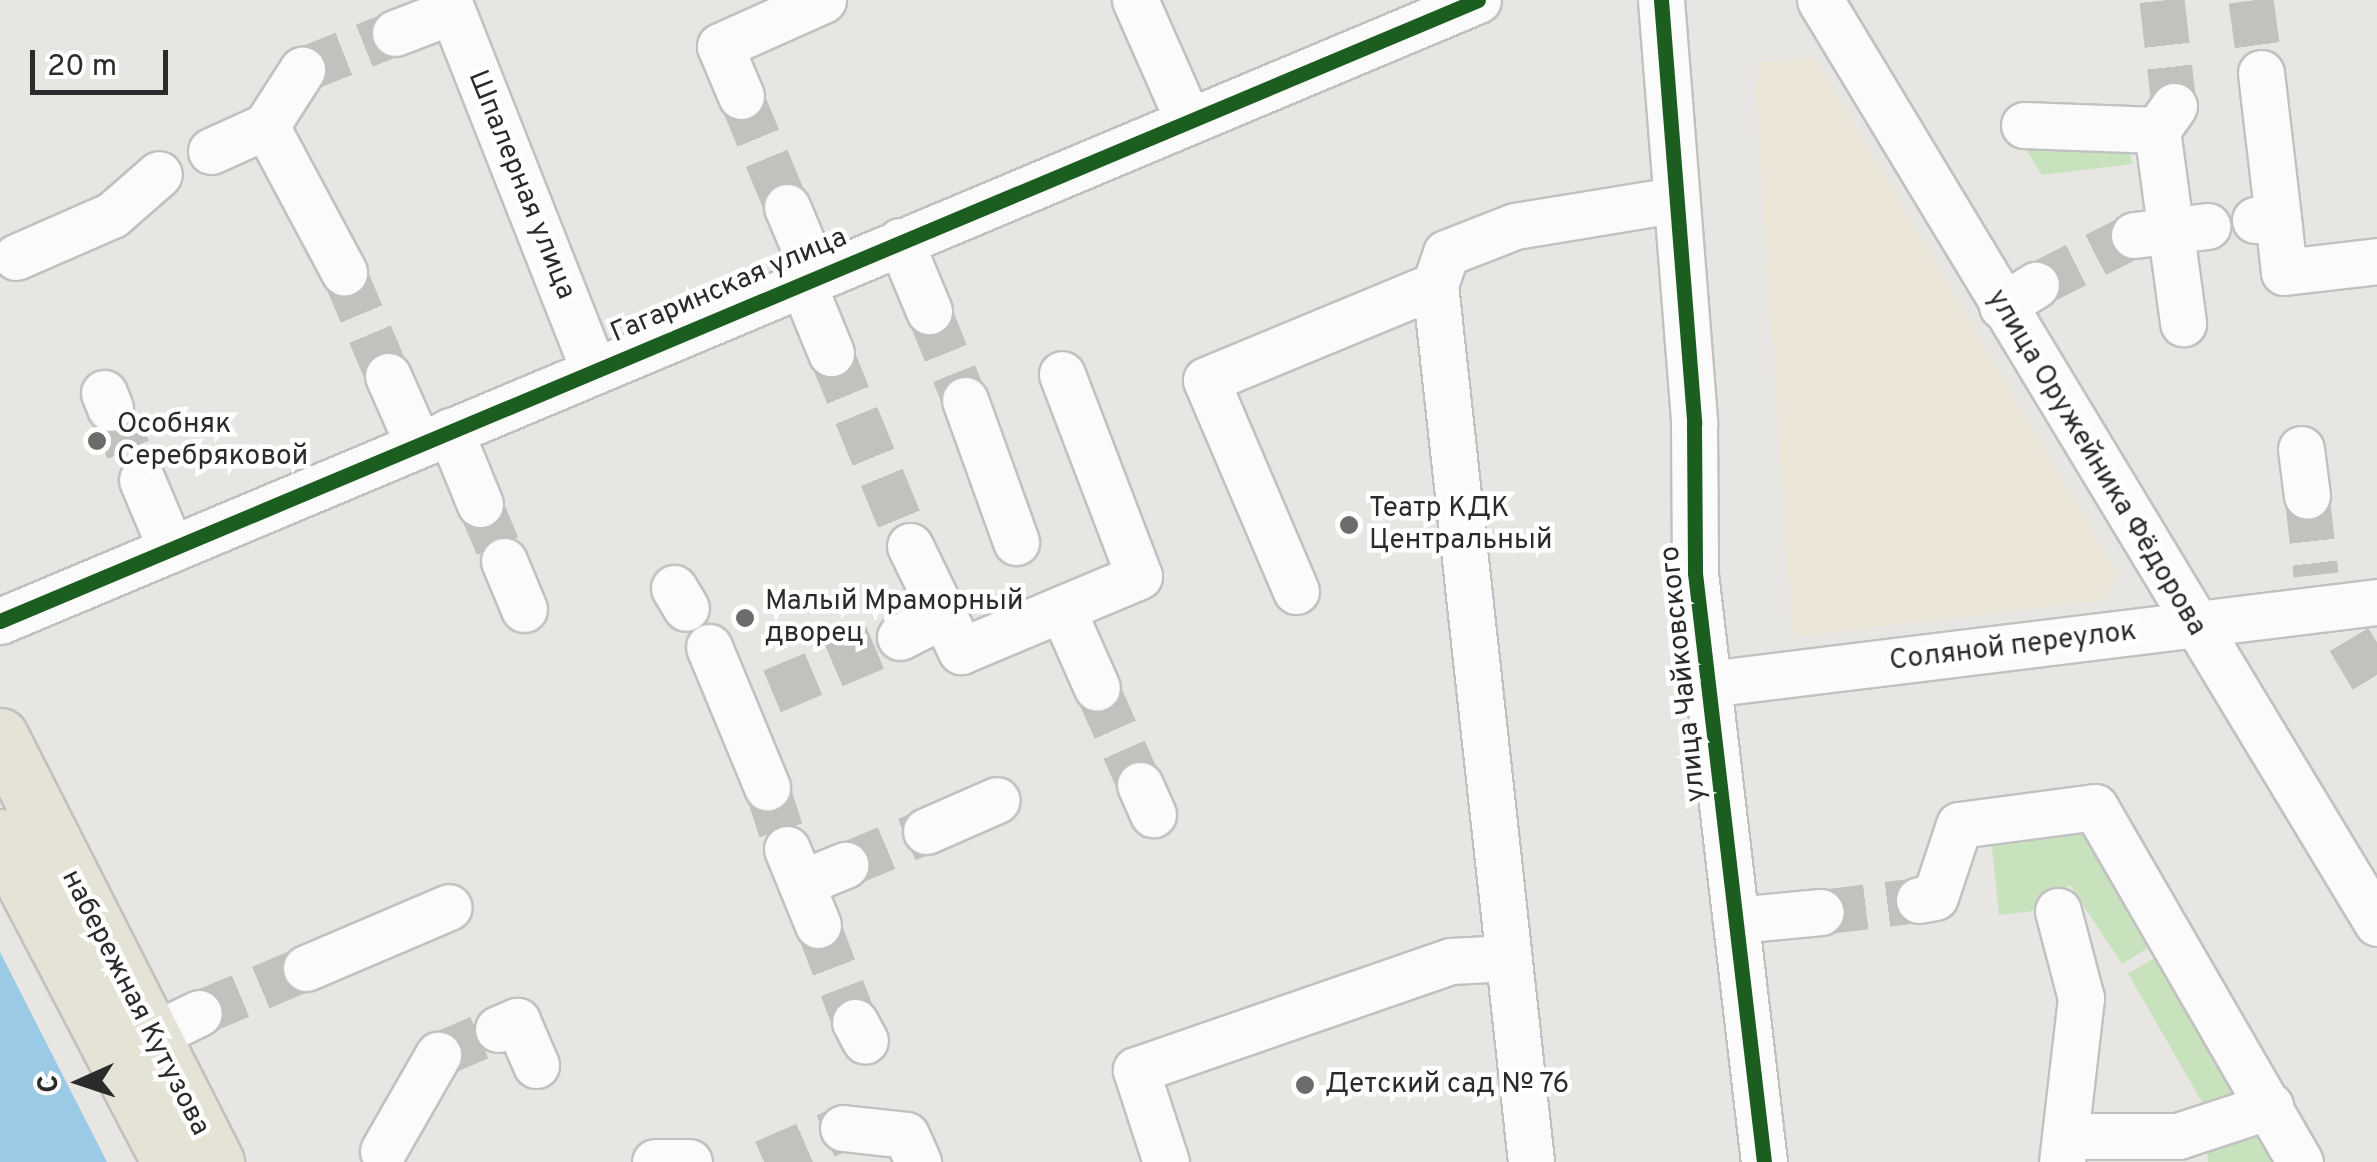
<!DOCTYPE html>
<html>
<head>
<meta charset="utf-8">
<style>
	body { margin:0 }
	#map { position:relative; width:2377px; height:1162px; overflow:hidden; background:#e8e6e2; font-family:Overpass,sans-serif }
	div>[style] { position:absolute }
	.education>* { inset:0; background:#eae5d7 }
	.green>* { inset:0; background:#c8e2bd; transform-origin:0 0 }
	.water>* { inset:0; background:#9acae6 }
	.minor-tunnel>* { height:45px; margin-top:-22.5px; transform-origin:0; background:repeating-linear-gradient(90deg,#c2c1bd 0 45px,transparent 0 67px) }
	.roads { filter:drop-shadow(2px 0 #c2c1c1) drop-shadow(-2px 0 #c2c1c1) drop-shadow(0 2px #c2c1c1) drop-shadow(0 -2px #c2c1c1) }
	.minor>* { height:45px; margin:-22.5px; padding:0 22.5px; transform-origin:22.5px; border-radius:22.5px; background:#fcfbfb }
	.major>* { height:55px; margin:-27.5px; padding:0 27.5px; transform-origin:27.5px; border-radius:27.5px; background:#e5e3d5 }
	.cycleway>* { height:15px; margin:-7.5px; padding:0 7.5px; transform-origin:7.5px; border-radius:7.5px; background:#1b5e20 }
	.dots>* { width:28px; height:28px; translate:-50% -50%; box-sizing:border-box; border:5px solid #fff; border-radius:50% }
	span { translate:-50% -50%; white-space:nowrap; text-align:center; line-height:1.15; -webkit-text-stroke:9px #fff; paint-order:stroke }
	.street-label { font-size:28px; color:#2b2b2b }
	.poi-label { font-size:28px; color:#2b2b2b }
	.left { translate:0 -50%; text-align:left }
	.north { position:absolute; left:30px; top:1032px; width:100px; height:100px; -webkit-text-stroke:8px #fff; paint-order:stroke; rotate:267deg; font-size:28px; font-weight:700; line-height:40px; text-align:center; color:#2b2b2b }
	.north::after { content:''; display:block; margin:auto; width:35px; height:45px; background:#2b2b2b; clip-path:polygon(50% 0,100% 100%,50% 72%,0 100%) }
	.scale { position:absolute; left:30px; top:50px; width:138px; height:45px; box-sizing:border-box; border:5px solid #2b2b2b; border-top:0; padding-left:12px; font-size:30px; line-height:35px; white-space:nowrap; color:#2b2b2b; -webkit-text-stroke:8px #fff; paint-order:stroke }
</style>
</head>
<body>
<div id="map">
	<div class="education">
		<i style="clip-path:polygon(1815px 58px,2117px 574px,2104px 600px,1803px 636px,1792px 628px,1756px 94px,1758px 63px)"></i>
	</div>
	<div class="green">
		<i style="clip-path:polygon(2128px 138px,2132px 164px,2042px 175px,2019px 139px)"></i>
		<i style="clip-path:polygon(2086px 826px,2154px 944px,2122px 964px,2070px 885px,2033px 911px,1999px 915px,1991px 838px)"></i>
		<i style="left:2160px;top:955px;width:157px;height:37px;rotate:60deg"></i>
		<i style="clip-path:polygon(2265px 1131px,2275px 1162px,2208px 1162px,2206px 1146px)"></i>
	</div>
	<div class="water">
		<i style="clip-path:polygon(0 952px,107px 1162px,0 1162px)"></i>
	</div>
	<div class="minor-tunnel">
		<i style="left:2162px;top:0;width:107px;rotate:83.5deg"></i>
		<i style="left:2251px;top:0;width:74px;rotate:82.2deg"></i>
		<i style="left:302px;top:70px;width:100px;rotate:-21.7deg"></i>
		<i style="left:741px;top:96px;width:120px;rotate:67.5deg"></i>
		<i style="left:344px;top:272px;width:113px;rotate:67.1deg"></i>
		<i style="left:2036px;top:285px;width:110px;rotate:-27deg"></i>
		<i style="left:929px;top:311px;width:96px;rotate:68deg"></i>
		<i style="left:831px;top:353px;width:209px;rotate:67.7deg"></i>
		<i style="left:110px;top:408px;width:79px;rotate:66deg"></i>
		<i style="left:2307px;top:496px;width:79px;rotate:83.4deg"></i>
		<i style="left:480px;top:504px;width:62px;rotate:67.2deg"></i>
		<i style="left:2349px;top:639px;width:55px;rotate:59.2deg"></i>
		<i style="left:1097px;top:688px;width:106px;rotate:66.1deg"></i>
		<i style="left:772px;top:691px;width:139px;rotate:-22.9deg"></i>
		<i style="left:767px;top:787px;width:65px;rotate:72.1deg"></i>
		<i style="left:845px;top:865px;width:88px;rotate:-22.8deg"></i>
		<i style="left:1821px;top:912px;width:99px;rotate:-7deg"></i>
		<i style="left:818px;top:925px;width:104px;rotate:69.1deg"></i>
		<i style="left:199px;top:1013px;width:116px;rotate:-22.8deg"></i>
		<i style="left:438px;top:1055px;width:65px;rotate:-23.4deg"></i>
		<i style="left:764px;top:1162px;width:86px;rotate:-23.3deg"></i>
	</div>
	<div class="roads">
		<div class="minor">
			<i style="left:448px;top:0;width:398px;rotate:68.5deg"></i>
			<i style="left:1135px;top:0;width:131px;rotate:66.2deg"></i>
			<i style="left:1661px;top:0;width:425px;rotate:85.5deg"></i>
			<i style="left:1694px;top:424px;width:149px;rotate:89.6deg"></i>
			<i style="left:1695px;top:573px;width:593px;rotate:83.32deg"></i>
			<i style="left:1820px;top:0;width:1078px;rotate:58.89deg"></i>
			<i style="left:395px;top:33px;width:61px;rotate:-21.1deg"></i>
			<i style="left:741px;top:96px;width:54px;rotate:-112.8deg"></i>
			<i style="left:720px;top:46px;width:113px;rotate:-24.1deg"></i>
			<i style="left:2174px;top:106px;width:29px;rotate:125deg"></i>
			<i style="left:2157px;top:130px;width:195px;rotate:82.3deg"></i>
			<i style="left:2024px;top:125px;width:133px;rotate:2.2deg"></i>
			<i style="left:266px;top:126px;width:166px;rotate:61.9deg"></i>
			<i style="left:211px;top:151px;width:60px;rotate:-24.4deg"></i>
			<i style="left:266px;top:126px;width:67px;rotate:-57.3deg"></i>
			<i style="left:787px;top:207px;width:75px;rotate:67.2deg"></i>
			<i style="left:2278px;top:218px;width:54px;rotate:83.7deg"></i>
			<i style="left:2284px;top:272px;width:94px;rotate:-6.7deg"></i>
			<i style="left:2255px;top:220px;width:23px;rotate:-5deg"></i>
			<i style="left:2278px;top:218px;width:146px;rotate:-96.7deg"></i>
			<i style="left:2134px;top:235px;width:74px;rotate:-7deg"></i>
			<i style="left:900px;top:241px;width:76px;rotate:67.5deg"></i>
			<i style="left:16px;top:257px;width:105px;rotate:-23.6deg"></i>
			<i style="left:112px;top:215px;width:62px;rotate:-41.1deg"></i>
			<i style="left:802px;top:282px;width:77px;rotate:67.8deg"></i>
			<i style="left:1435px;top:285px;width:882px;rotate:83.75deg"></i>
			<i style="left:2002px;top:306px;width:40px;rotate:-32deg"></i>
			<i style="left:388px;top:376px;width:74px;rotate:66.2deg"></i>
			<i style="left:104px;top:393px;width:16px;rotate:68deg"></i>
			<i style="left:965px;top:400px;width:151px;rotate:70.2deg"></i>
			<i style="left:450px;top:431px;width:79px;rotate:67.7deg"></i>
			<i style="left:2301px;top:449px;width:47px;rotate:82.7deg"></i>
			<i style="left:142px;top:480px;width:75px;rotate:67.2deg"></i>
			<i style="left:910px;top:546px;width:117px;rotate:64.1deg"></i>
			<i style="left:961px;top:651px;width:193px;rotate:-22.8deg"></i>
			<i style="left:1139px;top:576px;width:216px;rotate:-110.9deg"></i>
			<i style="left:504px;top:561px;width:52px;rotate:67.4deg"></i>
			<i style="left:674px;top:588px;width:23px;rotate:59deg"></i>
			<i style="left:1296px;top:591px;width:229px;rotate:-113.1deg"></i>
			<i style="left:1206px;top:380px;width:248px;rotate:-22.5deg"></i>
			<i style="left:1435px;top:285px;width:34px;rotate:-71deg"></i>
			<i style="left:1446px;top:253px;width:74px;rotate:-21.4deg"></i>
			<i style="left:1515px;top:226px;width:160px;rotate:-9.3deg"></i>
			<i style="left:1062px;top:609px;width:86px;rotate:66.1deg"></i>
			<i style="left:0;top:621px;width:1603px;rotate:-22.79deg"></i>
			<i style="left:900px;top:637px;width:44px;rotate:-27.1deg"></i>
			<i style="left:709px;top:647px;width:152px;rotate:67.5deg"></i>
			<i style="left:1708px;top:684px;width:674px;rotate:-6.99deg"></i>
			<i style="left:1140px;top:785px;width:32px;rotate:66deg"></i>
			<i style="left:926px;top:831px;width:77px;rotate:-23.6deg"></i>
			<i style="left:787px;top:849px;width:82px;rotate:67.8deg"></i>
			<i style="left:801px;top:883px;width:48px;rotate:-22.2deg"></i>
			<i style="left:1919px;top:900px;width:16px;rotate:-11deg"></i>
			<i style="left:1935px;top:897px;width:76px;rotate:-71.6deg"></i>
			<i style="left:1959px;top:825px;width:137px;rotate:-7.5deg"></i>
			<i style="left:2095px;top:807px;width:410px;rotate:60deg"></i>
			<i style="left:2058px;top:911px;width:90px;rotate:75.2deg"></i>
			<i style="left:2081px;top:998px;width:165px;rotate:96.6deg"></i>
			<i style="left:1736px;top:920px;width:85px;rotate:-5.4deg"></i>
			<i style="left:306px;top:968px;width:155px;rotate:-23.1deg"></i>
			<i style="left:855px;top:1022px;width:21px;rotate:62deg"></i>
			<i style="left:498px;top:1029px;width:21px;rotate:-23deg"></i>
			<i style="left:517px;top:1021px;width:48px;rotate:66.6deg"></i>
			<i style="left:152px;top:1036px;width:52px;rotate:-26.1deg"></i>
			<i style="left:843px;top:1128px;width:63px;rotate:6.3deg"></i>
			<i style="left:906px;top:1135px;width:30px;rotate:66deg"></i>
			<i style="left:2065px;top:1136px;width:113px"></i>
			<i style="left:2178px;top:1136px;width:97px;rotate:-18.1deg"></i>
			<i style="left:383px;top:1151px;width:111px;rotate:-60.2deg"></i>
			<i style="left:655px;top:1162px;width:34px"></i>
			<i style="left:1166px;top:1162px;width:97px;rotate:-108.1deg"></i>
			<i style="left:1136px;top:1070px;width:333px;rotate:-19.1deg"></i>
			<i style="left:1451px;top:961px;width:57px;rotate:-3deg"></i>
		</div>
		<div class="major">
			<i style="left:0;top:736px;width:478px;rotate:63.1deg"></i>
			<i style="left:0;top:837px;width:367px;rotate:62.4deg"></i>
		</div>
	</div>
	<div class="cycleway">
		<i style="left:1661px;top:0;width:425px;rotate:85.5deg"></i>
		<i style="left:1694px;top:424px;width:149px;rotate:89.6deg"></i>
		<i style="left:1695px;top:573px;width:593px;rotate:83.32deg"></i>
		<i style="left:0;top:621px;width:1603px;rotate:-22.79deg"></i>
	</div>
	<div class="dots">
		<i style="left:97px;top:441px;background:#6d6c6b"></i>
		<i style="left:1349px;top:525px;background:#6d6c6b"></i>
		<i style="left:745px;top:618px;background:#6d6c6b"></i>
		<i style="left:1305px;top:1085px;background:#6d6c6b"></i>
	</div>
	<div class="street-label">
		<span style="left:521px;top:185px;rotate:68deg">Шпалерная улица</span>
		<span style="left:729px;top:286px;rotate:-23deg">Гагаринская улица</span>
		<span style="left:2096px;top:463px;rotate:59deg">улица Оружейника Фёдорова</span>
		<span style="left:2013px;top:647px;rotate:-7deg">Соляной переулок</span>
		<span style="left:1684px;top:674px;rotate:-96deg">улица Чайковского</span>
		<span style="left:135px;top:1003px;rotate:63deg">набережная Кутузова</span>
	</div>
	<div class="poi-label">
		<span class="left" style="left:117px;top:441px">Особняк<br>Серебряковой</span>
		<span class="left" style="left:1369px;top:525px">Театр КДК<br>Центральный</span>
		<span class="left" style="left:765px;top:618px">Малый Мраморный<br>дворец</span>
		<span class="left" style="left:1325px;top:1085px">Детский сад № 76</span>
	</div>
	<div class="north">С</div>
	<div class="scale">20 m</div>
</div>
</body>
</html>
